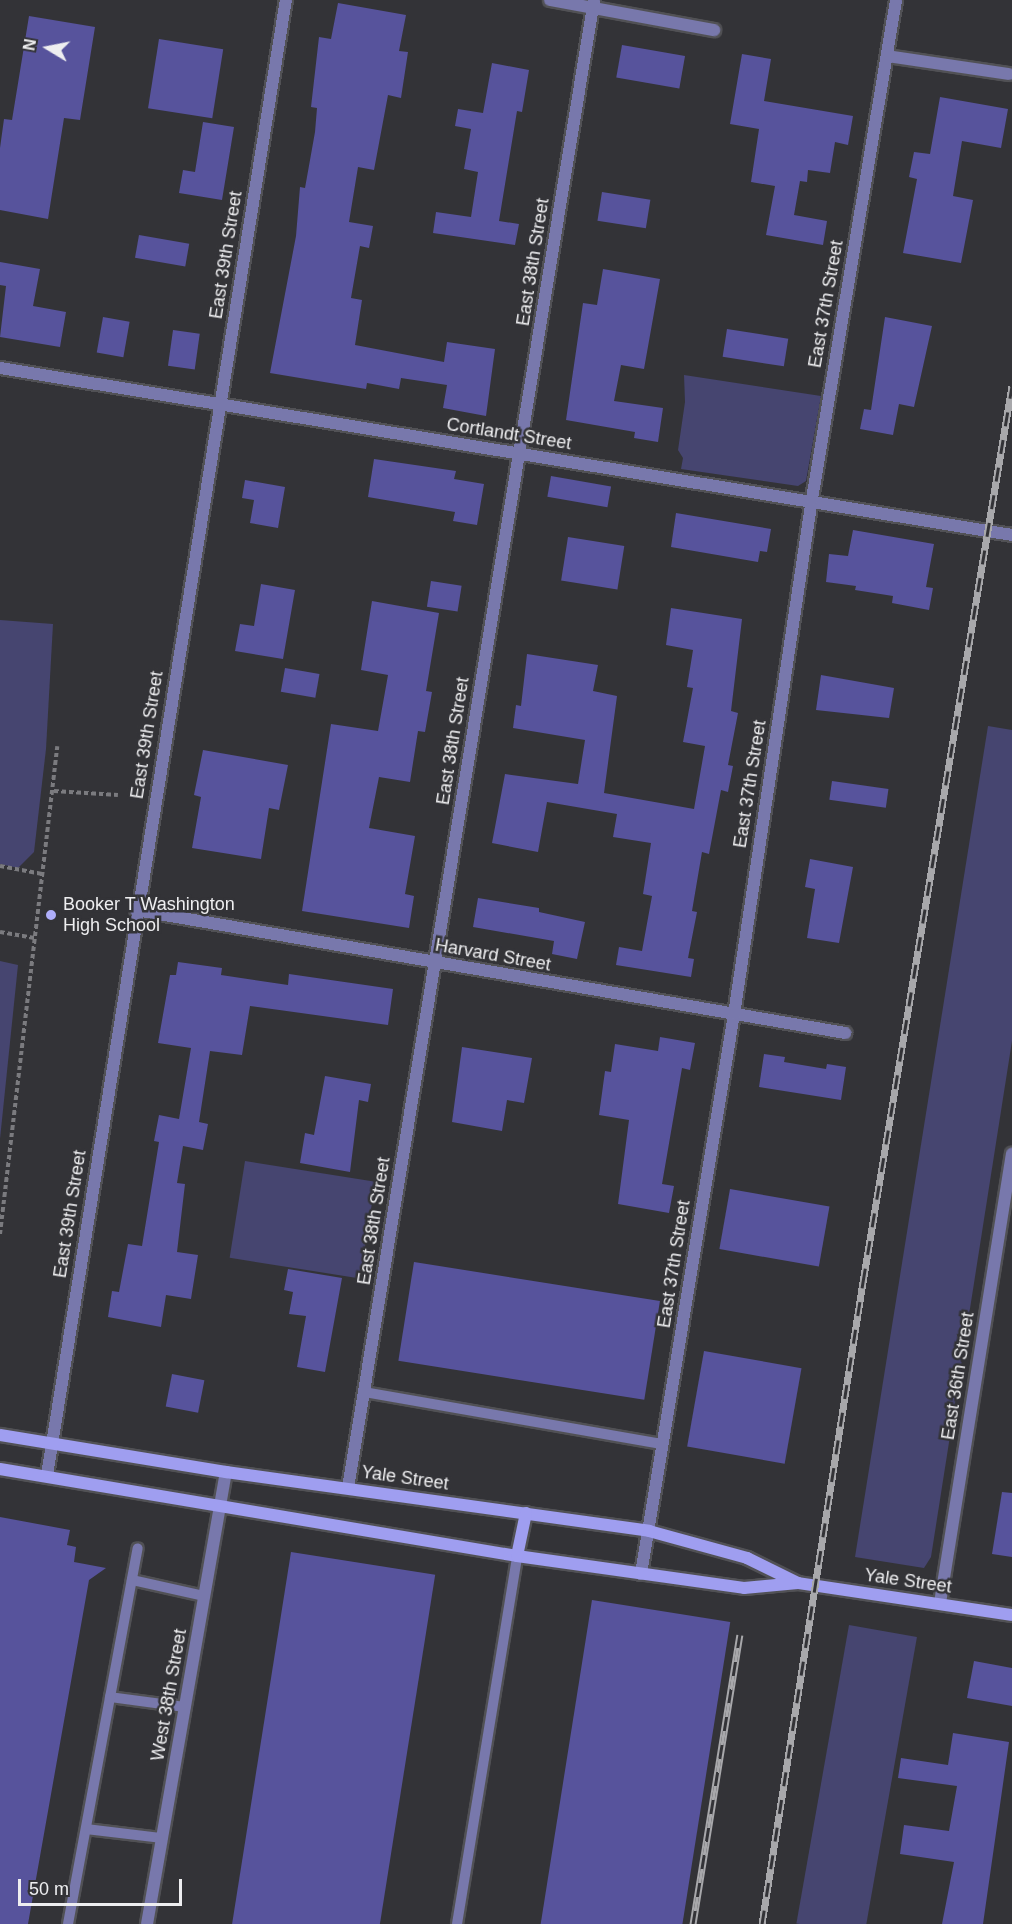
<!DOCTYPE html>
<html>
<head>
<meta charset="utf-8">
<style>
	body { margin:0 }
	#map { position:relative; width:1012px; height:1924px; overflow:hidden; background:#333337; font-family:Arial,sans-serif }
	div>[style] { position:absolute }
	.green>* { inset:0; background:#464570; transform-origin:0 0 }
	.building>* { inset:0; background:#57539c; transform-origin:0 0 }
	.path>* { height:4px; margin-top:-2px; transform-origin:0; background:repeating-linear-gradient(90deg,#7b7b7f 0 4.5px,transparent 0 7.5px) }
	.roads { filter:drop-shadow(2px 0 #515155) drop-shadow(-2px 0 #515155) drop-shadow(0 2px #515155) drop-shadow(0 -2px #515155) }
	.service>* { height:10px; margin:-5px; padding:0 5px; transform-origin:5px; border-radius:5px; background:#7878ac }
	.minor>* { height:12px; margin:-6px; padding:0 6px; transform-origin:6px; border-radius:6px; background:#7878ac }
	.tertiary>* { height:12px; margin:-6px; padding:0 6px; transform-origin:6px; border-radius:6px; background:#7878ac }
	.secondary>* { height:12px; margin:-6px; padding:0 6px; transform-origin:6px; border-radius:6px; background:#9f9ef0 }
	.rail>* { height:7px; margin-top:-3.5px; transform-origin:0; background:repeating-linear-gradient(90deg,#333337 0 14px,#a8a8ab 0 28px); box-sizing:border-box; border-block:2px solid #a8a8ab }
	.dots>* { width:16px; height:16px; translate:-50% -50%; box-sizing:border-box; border:3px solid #333337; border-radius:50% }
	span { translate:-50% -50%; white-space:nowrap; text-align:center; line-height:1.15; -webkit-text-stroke:5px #333337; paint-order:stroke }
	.street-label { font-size:18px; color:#eeeef0 }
	.poi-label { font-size:18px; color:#eeeef0 }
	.left { translate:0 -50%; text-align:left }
	.north { position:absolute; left:18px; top:18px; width:60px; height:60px; -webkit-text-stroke:4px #333337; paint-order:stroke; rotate:280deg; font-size:16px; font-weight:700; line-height:24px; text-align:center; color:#eeeef0 }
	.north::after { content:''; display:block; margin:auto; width:21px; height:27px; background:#eeeef0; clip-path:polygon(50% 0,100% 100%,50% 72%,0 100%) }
	.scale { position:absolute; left:18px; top:1879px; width:164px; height:27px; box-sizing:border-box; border:3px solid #eeeef0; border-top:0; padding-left:8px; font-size:18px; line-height:21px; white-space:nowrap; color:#eeeef0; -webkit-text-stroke:4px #333337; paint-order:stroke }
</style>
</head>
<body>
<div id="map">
	<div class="green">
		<i style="clip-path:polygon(684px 375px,821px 396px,806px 481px,798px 486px,681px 469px,683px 458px,678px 450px,685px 402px)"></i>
		<i style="clip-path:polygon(0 620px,53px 624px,46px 749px,34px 852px,18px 868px,0 864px)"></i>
		<i style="clip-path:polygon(988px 726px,1012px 730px,1012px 1041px,931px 1557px,924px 1568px,855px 1557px)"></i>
		<i style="clip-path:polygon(0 961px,18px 965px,0 1139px)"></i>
		<i style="left:245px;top:1161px;width:132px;height:98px;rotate:9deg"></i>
		<i style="left:849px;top:1625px;width:69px;height:303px;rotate:10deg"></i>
	</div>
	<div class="building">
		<i style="clip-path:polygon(338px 3px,406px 15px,399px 51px,408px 52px,401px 98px,388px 95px,374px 170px,358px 167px,349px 222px,373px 226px,369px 248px,360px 246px,351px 298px,362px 300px,355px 345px,444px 362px,447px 342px,495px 349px,486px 416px,443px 408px,447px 385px,401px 378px,399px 389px,367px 383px,366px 389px,270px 373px,296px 236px,300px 187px,305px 188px,315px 132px,317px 108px,311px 107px,319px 37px,331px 39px)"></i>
		<i style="clip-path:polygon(29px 16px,95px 27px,80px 120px,64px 118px,48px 219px,0 210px,0 148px,4px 119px,12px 120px)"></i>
		<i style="left:159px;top:39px;width:65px;height:70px;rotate:9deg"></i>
		<i style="left:622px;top:45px;width:64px;height:33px;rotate:10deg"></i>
		<i style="clip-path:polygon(742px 54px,771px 59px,764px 101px,853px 116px,848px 145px,835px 142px,830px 173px,808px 170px,807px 182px,800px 181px,794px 215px,827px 221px,823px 245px,766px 235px,775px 186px,751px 182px,759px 129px,730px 124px)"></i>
		<i style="clip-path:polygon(492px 63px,529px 70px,522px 112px,517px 111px,499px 221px,519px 224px,515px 245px,433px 233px,436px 212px,471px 217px,478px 172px,464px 169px,471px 129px,455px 126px,458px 109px,483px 113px)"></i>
		<i style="clip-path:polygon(940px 97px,1008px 109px,1001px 148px,962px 141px,953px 196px,973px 200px,961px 263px,903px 253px,917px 179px,909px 177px,914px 152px,930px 154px)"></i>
		<i style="clip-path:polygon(203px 122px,234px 127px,222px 200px,179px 193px,183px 170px,195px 172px)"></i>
		<i style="left:602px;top:192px;width:49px;height:29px;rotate:9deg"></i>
		<i style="left:139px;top:235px;width:51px;height:23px;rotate:10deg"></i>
		<i style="clip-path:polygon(0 262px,40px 269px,33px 306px,66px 312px,60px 347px,0 337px,6px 286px,0 285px)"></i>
		<i style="clip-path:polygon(603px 269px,660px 279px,644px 369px,621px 365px,614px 401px,663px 408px,658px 442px,634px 438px,635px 432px,566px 420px,583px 303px,597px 305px)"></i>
		<i style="left:103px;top:317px;width:27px;height:36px;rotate:10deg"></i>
		<i style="clip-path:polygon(885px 317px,932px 326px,914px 407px,899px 404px,893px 435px,860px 429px,864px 409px,871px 410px)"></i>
		<i style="left:727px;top:329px;width:62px;height:28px;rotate:9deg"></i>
		<i style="left:173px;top:330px;width:27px;height:36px;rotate:8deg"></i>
		<i style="clip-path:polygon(374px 459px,456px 471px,454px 479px,484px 484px,477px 525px,453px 521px,455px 512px,368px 497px)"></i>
		<i style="left:551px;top:476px;width:61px;height:21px;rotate:10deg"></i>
		<i style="clip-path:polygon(245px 480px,285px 487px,278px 528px,250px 523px,254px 500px,242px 498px)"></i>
		<i style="clip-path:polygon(676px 513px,771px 529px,767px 552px,760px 551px,758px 562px,671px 547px)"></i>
		<i style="clip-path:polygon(853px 530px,934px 544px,926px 587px,933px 588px,929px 610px,892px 603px,893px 596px,855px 590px,856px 586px,826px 582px,829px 554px,848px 556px)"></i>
		<i style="left:568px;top:537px;width:57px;height:44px;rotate:9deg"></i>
		<i style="left:431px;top:581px;width:31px;height:26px;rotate:9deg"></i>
		<i style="clip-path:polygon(261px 584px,295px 590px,283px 659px,235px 651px,240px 624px,254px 626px)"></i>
		<i style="clip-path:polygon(372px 601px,439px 613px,426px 691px,432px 692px,425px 732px,418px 731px,410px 782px,379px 777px,369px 828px,415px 836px,405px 894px,414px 896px,409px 928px,302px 911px,331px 724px,378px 731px,388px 675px,361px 670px)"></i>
		<i style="clip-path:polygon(671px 608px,742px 619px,731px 711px,738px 713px,728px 765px,733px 766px,728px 792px,721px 790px,709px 854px,702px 852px,692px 911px,697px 912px,688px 958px,694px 959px,691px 977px,616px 965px,619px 947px,642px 951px,652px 896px,643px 894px,651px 843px,613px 837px,617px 814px,547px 802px,538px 852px,492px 843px,505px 774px,578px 784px,585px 740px,513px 728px,516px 705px,521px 706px,527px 654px,598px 665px,593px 691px,617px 696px,604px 793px,694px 809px,705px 746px,683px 742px,693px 688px,687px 687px,693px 650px,666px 645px)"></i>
		<i style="left:285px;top:668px;width:35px;height:24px;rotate:10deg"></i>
		<i style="clip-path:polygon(821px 675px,894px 688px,889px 718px,816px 710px)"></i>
		<i style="clip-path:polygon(203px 750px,288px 765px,279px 810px,269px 808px,261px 859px,192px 848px,201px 797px,194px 795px)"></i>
		<i style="left:832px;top:781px;width:57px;height:19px;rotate:8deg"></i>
		<i style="clip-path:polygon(810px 859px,853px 867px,839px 943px,807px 938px,815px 889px,805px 887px)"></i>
		<i style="clip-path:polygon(478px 898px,539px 908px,539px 912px,585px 922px,577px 959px,552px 954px,554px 941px,473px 927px)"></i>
		<i style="clip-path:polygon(178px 962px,222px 968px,221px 975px,288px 985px,289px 974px,393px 989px,388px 1025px,250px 1006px,242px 1055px,210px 1051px,199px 1122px,208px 1124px,203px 1150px,183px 1146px,177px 1183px,185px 1184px,177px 1252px,198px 1255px,191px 1299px,166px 1295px,161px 1327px,108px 1317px,112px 1291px,119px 1292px,128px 1244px,142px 1246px,159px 1142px,154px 1141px,159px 1115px,179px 1119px,191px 1048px,158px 1043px,170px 975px,176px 975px)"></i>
		<i style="clip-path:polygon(660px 1037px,695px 1043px,690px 1070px,682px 1068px,662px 1184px,674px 1186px,669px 1213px,618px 1204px,629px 1120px,599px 1115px,605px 1071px,611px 1072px,615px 1044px,658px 1051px)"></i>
		<i style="clip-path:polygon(462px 1047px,532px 1058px,524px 1103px,507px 1100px,502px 1131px,452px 1122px)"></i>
		<i style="clip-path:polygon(764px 1054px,785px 1057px,784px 1062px,826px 1069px,827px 1064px,846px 1067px,841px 1100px,759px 1087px)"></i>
		<i style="clip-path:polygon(325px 1076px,371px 1084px,368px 1102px,359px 1100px,350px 1172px,300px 1163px,305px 1133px,314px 1135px)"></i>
		<i style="left:730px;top:1189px;width:101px;height:61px;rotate:10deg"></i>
		<i style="left:414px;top:1262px;width:249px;height:100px;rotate:9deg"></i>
		<i style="clip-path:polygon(288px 1269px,342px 1278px,325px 1372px,297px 1367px,306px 1316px,289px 1314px,293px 1292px,284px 1290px)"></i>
		<i style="left:704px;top:1351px;width:99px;height:97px;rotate:10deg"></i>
		<i style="left:172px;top:1374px;width:33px;height:33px;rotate:11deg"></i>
		<i style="clip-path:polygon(1002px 1492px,1012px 1493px,1012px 1557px,992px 1554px)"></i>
		<i style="clip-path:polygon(0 1517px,70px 1530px,67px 1545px,76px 1547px,74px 1562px,106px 1568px,89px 1580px,28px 1924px,0 1924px)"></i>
		<i style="left:291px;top:1552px;width:146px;height:377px;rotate:9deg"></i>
		<i style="left:592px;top:1600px;width:140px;height:328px;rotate:9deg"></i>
		<i style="clip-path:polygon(974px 1661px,1012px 1668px,1012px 1706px,967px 1698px)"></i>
		<i style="clip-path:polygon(953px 1733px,1009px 1742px,983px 1924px,942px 1924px,954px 1862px,900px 1854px,904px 1825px,949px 1831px,957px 1786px,898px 1778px,901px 1758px,948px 1765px)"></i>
	</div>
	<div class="path">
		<i style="left:54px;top:791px;width:64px;rotate:3.6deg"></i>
		<i style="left:0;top:866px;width:43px;rotate:10.8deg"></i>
		<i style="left:0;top:932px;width:35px;rotate:10deg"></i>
		<i style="left:0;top:1234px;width:491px;rotate:-83.3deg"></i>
	</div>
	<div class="roads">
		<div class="service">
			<i style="left:364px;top:1392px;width:303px;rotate:9.9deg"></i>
			<i style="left:132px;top:1580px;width:74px;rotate:12.5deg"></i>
			<i style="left:110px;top:1697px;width:76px;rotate:7.6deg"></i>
			<i style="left:86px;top:1829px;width:77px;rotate:6.8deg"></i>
			<i style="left:68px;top:1924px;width:382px;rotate:-79.5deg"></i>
			<i style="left:457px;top:1924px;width:373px;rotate:-80.7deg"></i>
		</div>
		<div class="minor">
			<i style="left:550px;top:0;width:167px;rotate:10.4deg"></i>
			<i style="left:887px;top:56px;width:123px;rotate:8.4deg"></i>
			<i style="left:0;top:368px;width:1026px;rotate:9.37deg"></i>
			<i style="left:136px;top:910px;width:720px;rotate:9.84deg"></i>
			<i style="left:47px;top:1475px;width:1494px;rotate:-80.8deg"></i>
			<i style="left:348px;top:1488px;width:1508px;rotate:-80.61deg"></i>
			<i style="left:641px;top:1574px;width:568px;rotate:-80.57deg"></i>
			<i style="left:734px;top:1014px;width:521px;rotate:-81.39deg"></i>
			<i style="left:812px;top:499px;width:506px;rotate:-80.44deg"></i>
			<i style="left:940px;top:1603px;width:455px;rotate:-80.9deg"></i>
		</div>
		<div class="tertiary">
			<i style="left:147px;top:1924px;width:459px;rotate:-80.1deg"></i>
		</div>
		<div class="secondary">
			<i style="left:0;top:1435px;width:229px;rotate:9.3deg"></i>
			<i style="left:226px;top:1472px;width:427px;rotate:7.9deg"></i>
			<i style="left:649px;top:1531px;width:102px;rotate:15.4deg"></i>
			<i style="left:747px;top:1558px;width:57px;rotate:26.1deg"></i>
			<i style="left:0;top:1469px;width:524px;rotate:9.55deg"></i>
			<i style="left:517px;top:1556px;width:229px;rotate:8deg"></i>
			<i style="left:744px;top:1588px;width:54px;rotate:-5.3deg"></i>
			<i style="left:798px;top:1583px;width:216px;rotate:8.5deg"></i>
			<i style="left:517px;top:1556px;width:44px;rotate:-78.2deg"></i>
		</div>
	</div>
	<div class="rail">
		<i style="left:693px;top:1924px;width:293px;rotate:-80.8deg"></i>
		<i style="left:762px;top:1924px;width:650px;rotate:-81.06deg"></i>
		<i style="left:863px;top:1282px;width:908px;rotate:-80.56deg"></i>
	</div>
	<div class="dots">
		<i style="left:51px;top:915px;background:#afaefa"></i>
	</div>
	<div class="street-label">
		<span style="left:226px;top:255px;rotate:-81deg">East 39th Street</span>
		<span style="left:533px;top:262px;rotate:-81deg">East 38th Street</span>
		<span style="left:826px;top:304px;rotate:-80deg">East 37th Street</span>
		<span style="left:509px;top:434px;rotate:9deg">Cortlandt Street</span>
		<span style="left:147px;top:735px;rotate:-81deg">East 39th Street</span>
		<span style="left:453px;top:741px;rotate:-81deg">East 38th Street</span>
		<span style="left:750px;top:784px;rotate:-81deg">East 37th Street</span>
		<span style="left:493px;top:955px;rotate:10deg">Harvard Street</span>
		<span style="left:70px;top:1214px;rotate:-81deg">East 39th Street</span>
		<span style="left:374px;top:1221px;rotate:-81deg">East 38th Street</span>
		<span style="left:674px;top:1264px;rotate:-81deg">East 37th Street</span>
		<span style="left:958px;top:1376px;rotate:-81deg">East 36th Street</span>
		<span style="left:405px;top:1478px;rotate:8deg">Yale Street</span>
		<span style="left:908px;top:1581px;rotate:8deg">Yale Street</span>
		<span style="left:169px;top:1695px;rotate:-80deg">West 38th Street</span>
	</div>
	<div class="poi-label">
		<span class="left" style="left:63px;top:915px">Booker T Washington<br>High School</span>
	</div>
	<div class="north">N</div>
	<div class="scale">50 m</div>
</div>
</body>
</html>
